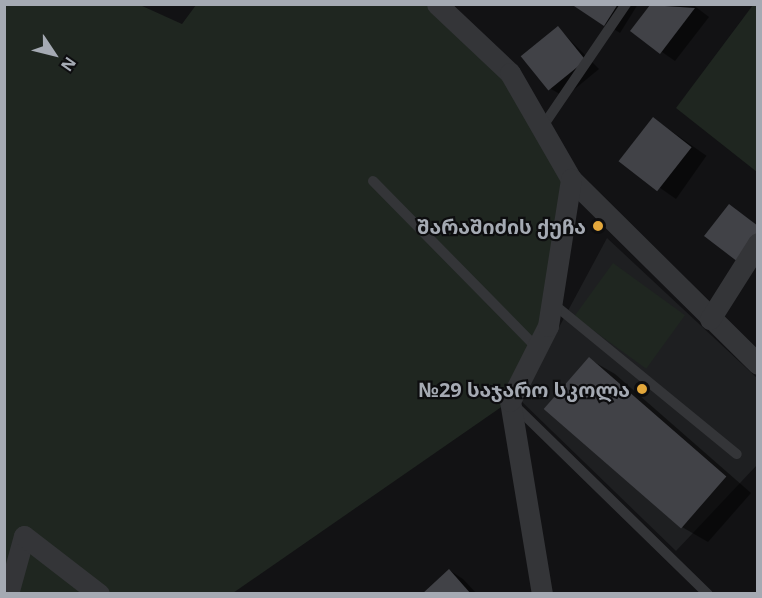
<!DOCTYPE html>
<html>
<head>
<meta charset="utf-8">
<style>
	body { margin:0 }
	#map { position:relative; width:762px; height:598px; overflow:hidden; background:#121214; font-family:"Noto Sans","Noto Sans Georgian",sans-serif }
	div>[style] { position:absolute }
	.built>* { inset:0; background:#1e1f21 }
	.green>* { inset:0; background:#1f2620; transform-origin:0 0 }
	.shadow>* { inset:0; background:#0007; transform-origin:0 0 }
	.building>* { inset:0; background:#414247; transform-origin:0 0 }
	.service>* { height:10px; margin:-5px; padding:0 5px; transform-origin:5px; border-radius:5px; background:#343538 }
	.minor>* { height:21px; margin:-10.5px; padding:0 10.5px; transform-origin:10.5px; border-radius:10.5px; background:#343538 }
	.dots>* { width:16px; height:16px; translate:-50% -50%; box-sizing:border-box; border:3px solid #0d0d0f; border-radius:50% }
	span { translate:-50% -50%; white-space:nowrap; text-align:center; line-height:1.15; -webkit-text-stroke:4.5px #0d0d0f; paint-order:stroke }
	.poi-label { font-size:20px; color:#a5aab3; font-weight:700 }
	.right { translate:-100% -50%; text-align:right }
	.frame { position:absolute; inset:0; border:6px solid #a5aab3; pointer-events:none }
	.north { position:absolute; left:24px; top:24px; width:60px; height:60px; -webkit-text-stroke:4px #0d0d0f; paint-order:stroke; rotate:125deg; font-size:16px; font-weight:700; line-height:24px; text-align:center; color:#a5aab3 }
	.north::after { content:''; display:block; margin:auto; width:21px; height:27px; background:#a5aab3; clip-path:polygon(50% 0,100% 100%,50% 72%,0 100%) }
</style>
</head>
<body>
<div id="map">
	<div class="built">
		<i style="clip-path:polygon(607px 238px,757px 378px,757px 465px,676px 551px,520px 400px)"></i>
	</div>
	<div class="green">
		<i style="clip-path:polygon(437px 4px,510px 73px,579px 186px,548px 326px,510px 401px,233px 593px,5px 593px,4px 5px,140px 5px,182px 24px,196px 5px)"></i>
		<i style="clip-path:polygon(753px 5px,758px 5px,757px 172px,676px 108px)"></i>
		<i style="left:613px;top:263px;width:89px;height:66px;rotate:36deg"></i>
	</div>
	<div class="shadow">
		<i style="clip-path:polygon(574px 4px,638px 4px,620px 33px)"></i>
		<i style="clip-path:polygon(652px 4px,692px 4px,709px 17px,675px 61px,632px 31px)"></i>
		<i style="clip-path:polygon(558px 28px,599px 69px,565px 97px,551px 89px)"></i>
		<i style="left:654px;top:119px;width:64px;height:53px;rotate:35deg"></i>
		<i style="clip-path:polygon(589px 359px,615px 374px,751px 493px,708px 542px,682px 527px,546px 408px)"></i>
		<i style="clip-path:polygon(449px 570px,463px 579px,477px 594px,424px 594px)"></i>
	</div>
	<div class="building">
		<i style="clip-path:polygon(571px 4px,618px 4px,604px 26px)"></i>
		<i style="clip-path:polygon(650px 5px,695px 8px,660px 54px,630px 31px)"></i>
		<i style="left:558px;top:26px;width:44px;height:48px;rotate:51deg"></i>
		<i style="left:653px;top:117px;width:49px;height:56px;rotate:38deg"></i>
		<i style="clip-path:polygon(729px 204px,758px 226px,758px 237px,738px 262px,704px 236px)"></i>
		<i style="left:589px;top:357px;width:182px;height:69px;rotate:41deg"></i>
		<i style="clip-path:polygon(449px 569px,471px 594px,422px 594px)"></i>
	</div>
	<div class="service">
		<i style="left:543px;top:126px;width:148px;rotate:-55.8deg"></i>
		<i style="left:373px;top:181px;width:234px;rotate:45.5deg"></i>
		<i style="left:551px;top:302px;width:240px;rotate:39.3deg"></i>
		<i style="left:514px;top:405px;width:271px;rotate:44.3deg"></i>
	</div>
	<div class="minor">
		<i style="left:437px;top:4px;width:100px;rotate:43.4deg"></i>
		<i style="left:510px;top:73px;width:122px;rotate:60.1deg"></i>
		<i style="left:571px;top:179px;width:263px;rotate:44.7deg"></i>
		<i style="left:710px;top:319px;width:90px;rotate:-57.7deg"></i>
		<i style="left:8px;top:594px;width:60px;rotate:-74.6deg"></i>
		<i style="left:24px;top:536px;width:95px;rotate:37.7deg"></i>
		<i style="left:542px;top:594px;width:196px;rotate:-99.4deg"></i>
		<i style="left:510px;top:401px;width:84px;rotate:-63.1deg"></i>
		<i style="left:548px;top:326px;width:149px;rotate:-81.1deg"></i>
	</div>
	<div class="dots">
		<i style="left:598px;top:226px;background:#e3a73b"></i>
		<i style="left:642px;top:389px;background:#e3a73b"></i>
	</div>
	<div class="poi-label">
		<span class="right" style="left:586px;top:226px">შარაშიძის ქუჩა</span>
		<span class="right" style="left:630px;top:389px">№29 საჯარო სკოლა</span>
	</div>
	<div class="frame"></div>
	<div class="north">N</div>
</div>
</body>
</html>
